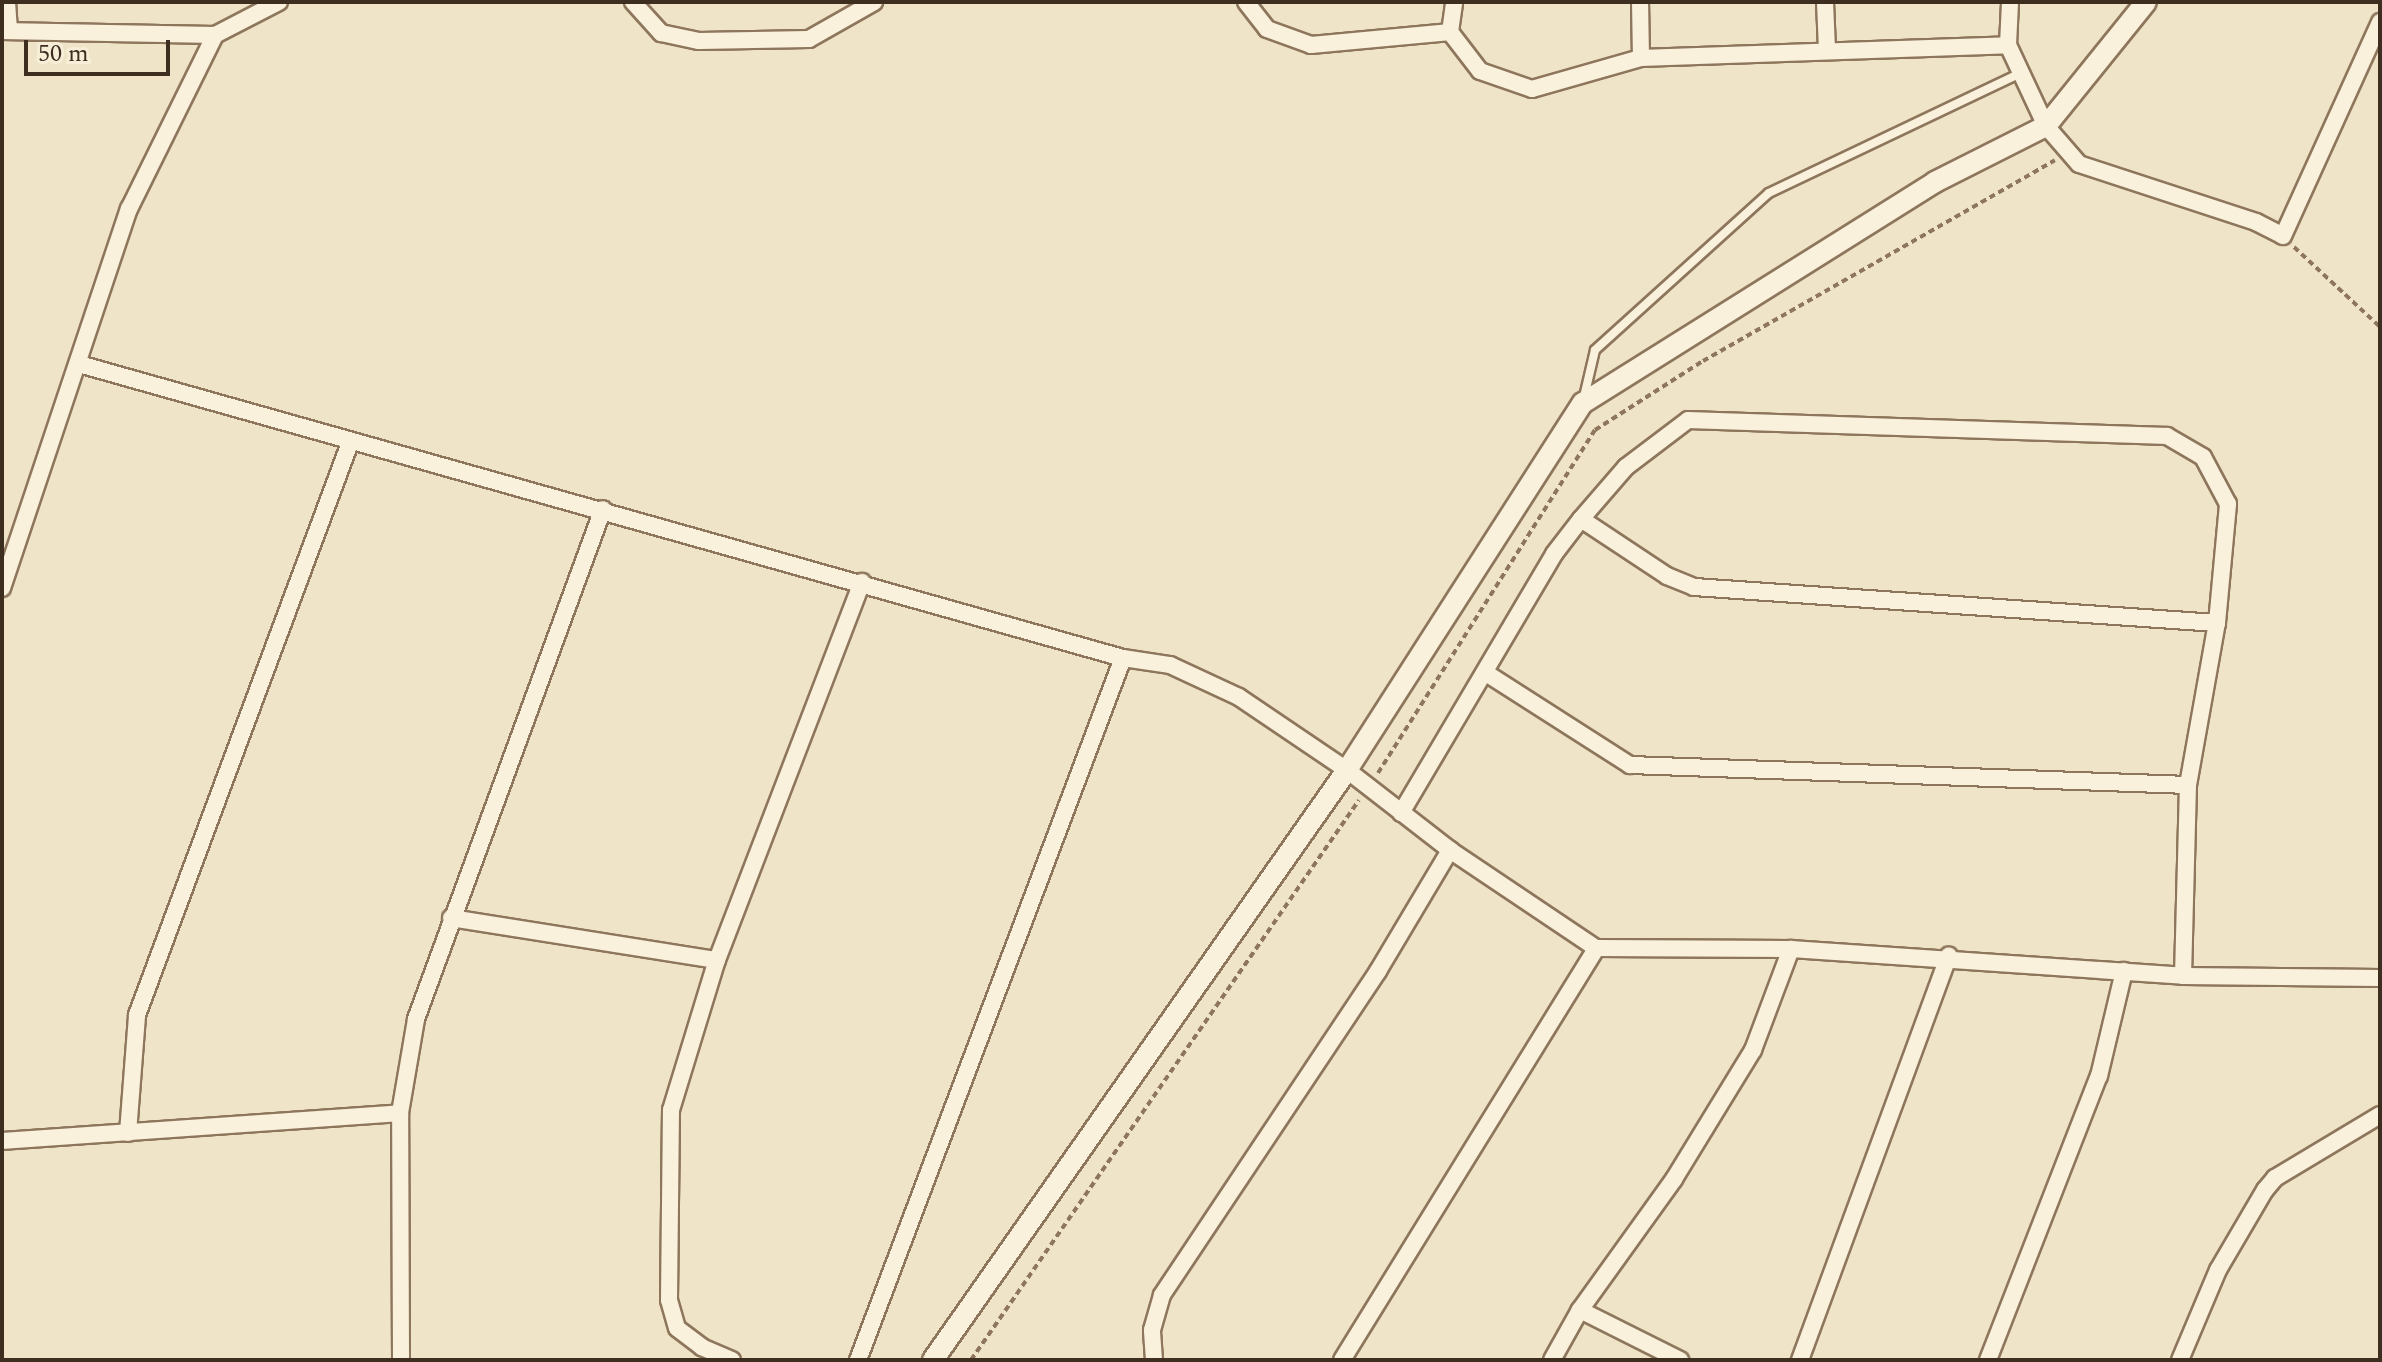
<!DOCTYPE html>
<html>
<head>
<meta charset="utf-8">
<style>
	body { margin:0 }
	#map { position:relative; width:2382px; height:1362px; overflow:hidden; background:#f0e4c8; font-family:Spectral,serif }
	div>[style] { position:absolute }
	.path>* { height:4px; margin-top:-2px; transform-origin:0; background:repeating-linear-gradient(90deg,#8d765c 0 6px,transparent 0 10px) }
	.roads { filter:drop-shadow(2px 0 #8d765c) drop-shadow(-2px 0 #8d765c) drop-shadow(0 2px #8d765c) drop-shadow(0 -2px #8d765c) }
	.service>* { height:8px; margin:-4px; padding:0 4px; transform-origin:4px; border-radius:4px; background:#faf1dc }
	.minor>* { height:16px; margin:-8px; padding:0 8px; transform-origin:8px; border-radius:8px; background:#faf1dc }
	.tertiary>* { height:20px; margin:-10px; padding:0 10px; transform-origin:10px; border-radius:10px; background:#faf1dc }
	span { translate:-50% -50%; white-space:nowrap; text-align:center; line-height:1.15; -webkit-text-stroke:8px #f7eed8; paint-order:stroke }
	.frame { position:absolute; inset:0; border:4px solid #3d2e20; pointer-events:none }
	.scale { position:absolute; left:24px; top:40px; width:146px; height:36px; box-sizing:border-box; border:4px solid #3d2e20; border-top:0; padding-left:10px; font-size:24px; line-height:28px; white-space:nowrap; color:#3d2e20; -webkit-text-stroke:6px #f7eed8; paint-order:stroke }
</style>
</head>
<body>
<div id="map">
	<div class="path">
		<i style="left:2294px;top:247px;width:117px;rotate:42.9deg"></i>
		<i style="left:1378px;top:773px;width:406px;rotate:-57.7deg"></i>
		<i style="left:1595px;top:430px;width:128px;rotate:-32.6deg"></i>
		<i style="left:1703px;top:361px;width:405px;rotate:-29.7deg"></i>
		<i style="left:971px;top:1360px;width:681px;rotate:-55.28deg"></i>
	</div>
	<div class="roads">
		<div class="service">
			<i style="left:1584px;top:397px;width:48px;rotate:-76.8deg"></i>
			<i style="left:1595px;top:350px;width:234px;rotate:-42.1deg"></i>
			<i style="left:1769px;top:193px;width:277px;rotate:-25.5deg"></i>
		</div>
		<div class="minor">
			<i style="left:7px;top:2px;width:28px;rotate:86deg"></i>
			<i style="left:633px;top:2px;width:42px;rotate:47.9deg"></i>
			<i style="left:661px;top:33px;width:39px;rotate:12deg"></i>
			<i style="left:699px;top:41px;width:110px;rotate:-1deg"></i>
			<i style="left:809px;top:39px;width:75px;rotate:-29.6deg"></i>
			<i style="left:1246px;top:2px;width:34px;rotate:52deg"></i>
			<i style="left:1267px;top:29px;width:47px;rotate:20deg"></i>
			<i style="left:1311px;top:45px;width:140px;rotate:-5.3deg"></i>
			<i style="left:1450px;top:32px;width:30px;rotate:-82deg"></i>
			<i style="left:1825px;top:2px;width:48px;rotate:87.6deg"></i>
			<i style="left:2px;top:31px;width:213px;rotate:1.1deg"></i>
			<i style="left:215px;top:35px;width:72px;rotate:-27.3deg"></i>
			<i style="left:1450px;top:32px;width:49px;rotate:52.4deg"></i>
			<i style="left:1480px;top:71px;width:55px;rotate:19.1deg"></i>
			<i style="left:1532px;top:89px;width:113px;rotate:-15.9deg"></i>
			<i style="left:1641px;top:58px;width:56px;rotate:-91deg"></i>
			<i style="left:2008px;top:45px;width:43px;rotate:-87.3deg"></i>
			<i style="left:1641px;top:58px;width:367px;rotate:-2deg"></i>
			<i style="left:2008px;top:45px;width:89px;rotate:64.9deg"></i>
			<i style="left:2046px;top:126px;width:50px;rotate:49deg"></i>
			<i style="left:2079px;top:164px;width:186px;rotate:18.1deg"></i>
			<i style="left:2256px;top:222px;width:30px;rotate:27deg"></i>
			<i style="left:2283px;top:236px;width:235px;rotate:-65.6deg"></i>
			<i style="left:79px;top:364px;width:1085px;rotate:15.73deg"></i>
			<i style="left:1123px;top:658px;width:48px;rotate:8.5deg"></i>
			<i style="left:1170px;top:665px;width:76px;rotate:24.9deg"></i>
			<i style="left:1239px;top:697px;width:130px;rotate:34.1deg"></i>
			<i style="left:1347px;top:770px;width:130px;rotate:37.8deg"></i>
			<i style="left:1450px;top:850px;width:176px;rotate:33.9deg"></i>
			<i style="left:1596px;top:948px;width:195px;rotate:0.3deg"></i>
			<i style="left:1791px;top:949px;width:393px;rotate:3.9deg"></i>
			<i style="left:2183px;top:976px;width:197px;rotate:0.6deg"></i>
			<i style="left:2px;top:588px;width:400px;rotate:-71.5deg"></i>
			<i style="left:129px;top:209px;width:194px;rotate:-63.7deg"></i>
			<i style="left:1486px;top:673px;width:171px;rotate:32.6deg"></i>
			<i style="left:1630px;top:765px;width:558px;rotate:2.05deg"></i>
			<i style="left:1401px;top:813px;width:301px;rotate:-59.4deg"></i>
			<i style="left:1554px;top:554px;width:44px;rotate:-52.4deg"></i>
			<i style="left:451px;top:918px;width:269px;rotate:9deg"></i>
			<i style="left:2183px;top:976px;width:191px;rotate:-88.5deg"></i>
			<i style="left:2188px;top:785px;width:165px;rotate:-79.9deg"></i>
			<i style="left:2217px;top:623px;width:120px;rotate:-84.7deg"></i>
			<i style="left:2228px;top:504px;width:53px;rotate:-118deg"></i>
			<i style="left:2203px;top:457px;width:42px;rotate:-149.7deg"></i>
			<i style="left:2167px;top:436px;width:479px;rotate:-178.1deg"></i>
			<i style="left:1688px;top:420px;width:78px;rotate:142.8deg"></i>
			<i style="left:1626px;top:467px;width:69px;rotate:130.9deg"></i>
			<i style="left:1581px;top:519px;width:103px;rotate:33.5deg"></i>
			<i style="left:1667px;top:576px;width:29px;rotate:22deg"></i>
			<i style="left:1694px;top:587px;width:524px;rotate:3.94deg"></i>
			<i style="left:128px;top:1133px;width:118px;rotate:-85.6deg"></i>
			<i style="left:137px;top:1015px;width:610px;rotate:-69.58deg"></i>
			<i style="left:2px;top:1141px;width:399px;rotate:-4deg"></i>
			<i style="left:1580px;top:1310px;width:112px;rotate:26.6deg"></i>
			<i style="left:401px;top:1360px;width:247px;rotate:-90.2deg"></i>
			<i style="left:400px;top:1113px;width:95px;rotate:-80.3deg"></i>
			<i style="left:416px;top:1019px;width:543px;rotate:-69.86deg"></i>
			<i style="left:732px;top:1360px;width:33px;rotate:-157deg"></i>
			<i style="left:702px;top:1347px;width:31px;rotate:-143deg"></i>
			<i style="left:677px;top:1328px;width:29px;rotate:-106deg"></i>
			<i style="left:669px;top:1300px;width:190px;rotate:-89.4deg"></i>
			<i style="left:671px;top:1110px;width:157px;rotate:-73deg"></i>
			<i style="left:717px;top:960px;width:405px;rotate:-69deg"></i>
			<i style="left:858px;top:1360px;width:750px;rotate:-69.32deg"></i>
			<i style="left:1154px;top:1360px;width:30px;rotate:-94deg"></i>
			<i style="left:1152px;top:1330px;width:36px;rotate:-74deg"></i>
			<i style="left:1162px;top:1295px;width:389px;rotate:-56.3deg"></i>
			<i style="left:1378px;top:971px;width:141px;rotate:-59.2deg"></i>
			<i style="left:1342px;top:1360px;width:484px;rotate:-58.3deg"></i>
			<i style="left:1552px;top:1360px;width:57px;rotate:-60.8deg"></i>
			<i style="left:1580px;top:1310px;width:161px;rotate:-54.3deg"></i>
			<i style="left:1674px;top:1179px;width:151px;rotate:-58.5deg"></i>
			<i style="left:1753px;top:1050px;width:108px;rotate:-69.4deg"></i>
			<i style="left:1800px;top:1360px;width:431px;rotate:-69.8deg"></i>
			<i style="left:1988px;top:1360px;width:305px;rotate:-68.7deg"></i>
			<i style="left:2099px;top:1076px;width:108px;rotate:-76.6deg"></i>
			<i style="left:2180px;top:1360px;width:98px;rotate:-67.1deg"></i>
			<i style="left:2218px;top:1270px;width:93px;rotate:-59.6deg"></i>
			<i style="left:2265px;top:1190px;width:16px;rotate:-50deg"></i>
			<i style="left:2275px;top:1178px;width:122px;rotate:-31deg"></i>
		</div>
		<div class="tertiary">
			<i style="left:933px;top:1360px;width:721px;rotate:-54.94deg"></i>
			<i style="left:1347px;top:770px;width:436px;rotate:-57.3deg"></i>
			<i style="left:1583px;top:403px;width:416px;rotate:-32.1deg"></i>
			<i style="left:1935px;top:182px;width:124px;rotate:-26.8deg"></i>
			<i style="left:2046px;top:126px;width:159px;rotate:-51.1deg"></i>
		</div>
	</div>
	<div class="frame"></div>
	<div class="scale">50 m</div>
</div>
</body>
</html>
